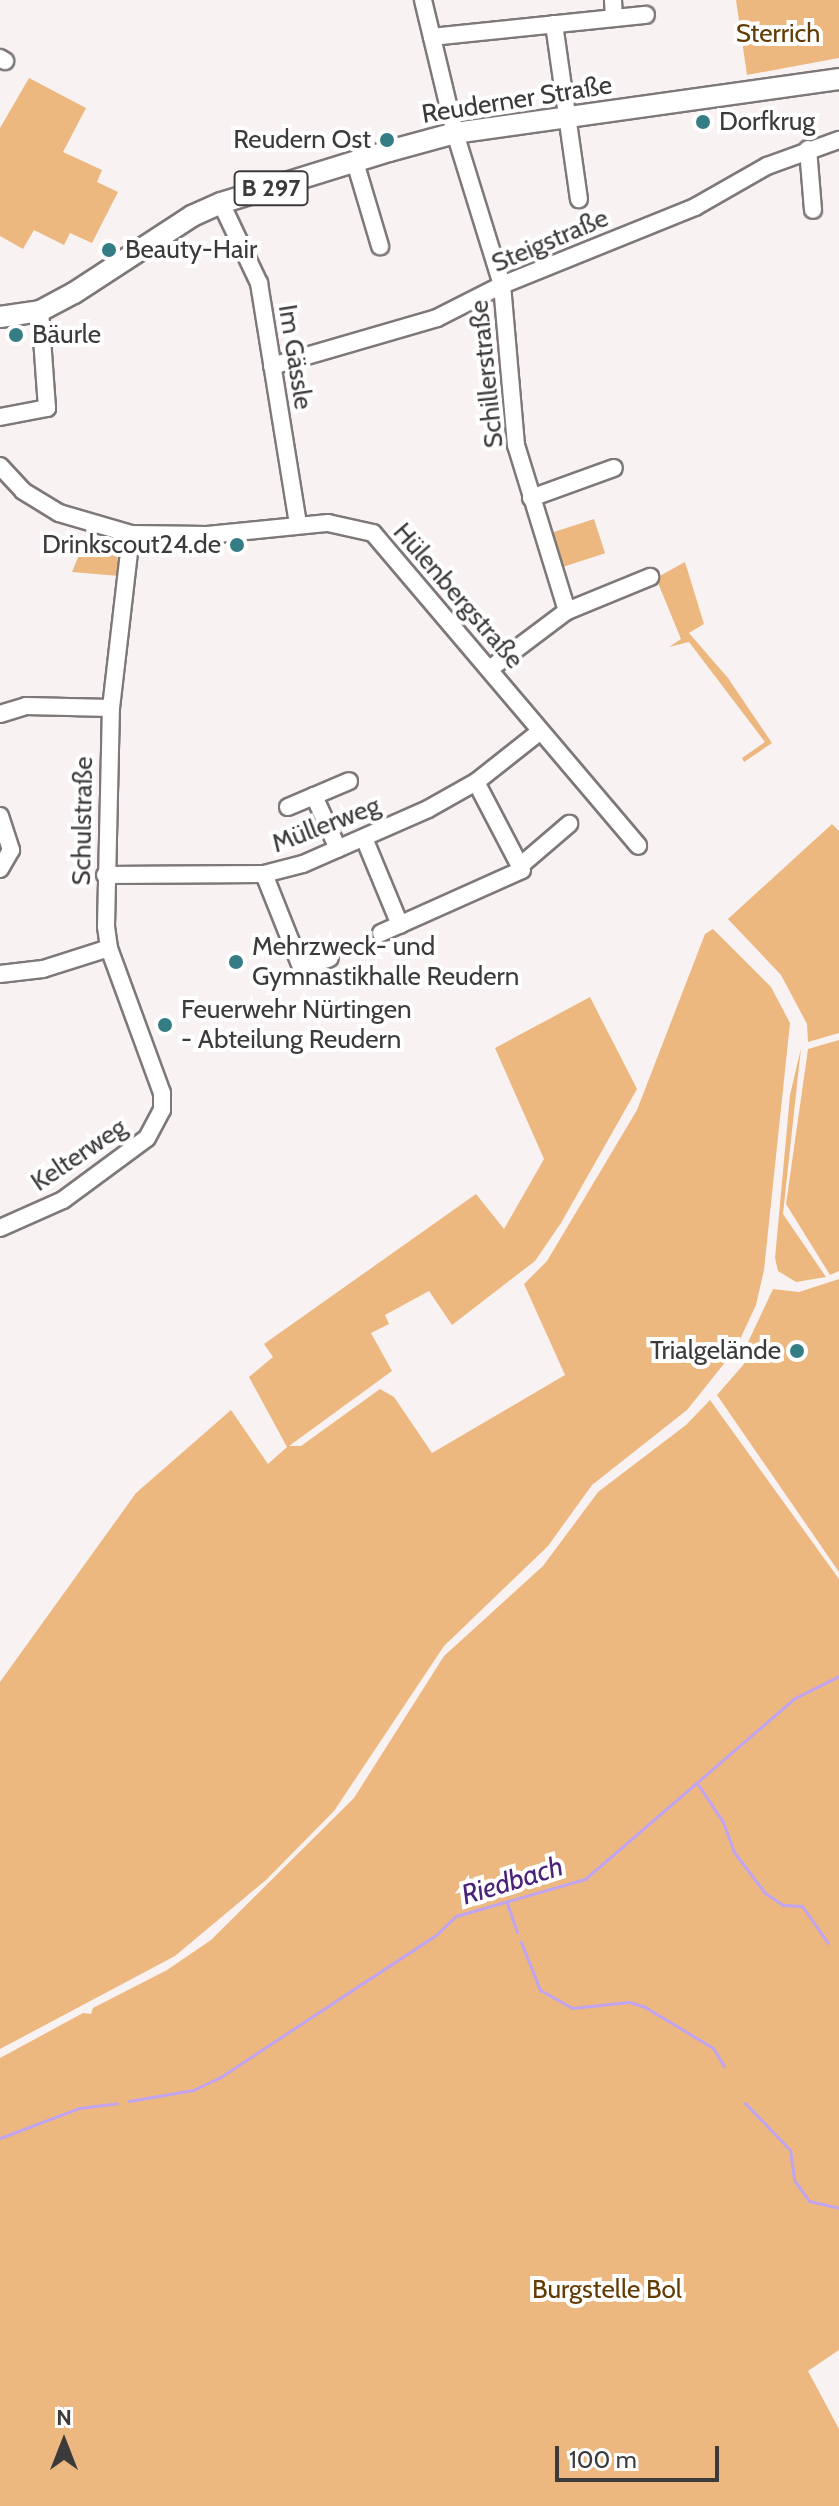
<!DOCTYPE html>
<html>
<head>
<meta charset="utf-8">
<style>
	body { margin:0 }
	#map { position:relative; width:839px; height:2506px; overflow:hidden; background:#f9f2f3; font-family:Cabin,sans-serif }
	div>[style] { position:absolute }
	.green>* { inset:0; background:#edb87f; transform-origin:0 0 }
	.stream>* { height:3px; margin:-1.5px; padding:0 1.5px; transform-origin:1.5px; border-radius:1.5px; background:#c0a4f0 }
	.roads { filter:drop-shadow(2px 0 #7e7879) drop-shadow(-2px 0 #7e7879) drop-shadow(0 2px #7e7879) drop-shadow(0 -2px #7e7879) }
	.minor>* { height:16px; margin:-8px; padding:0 8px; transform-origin:8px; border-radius:8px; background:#fff }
	.major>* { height:20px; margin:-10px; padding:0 10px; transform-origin:10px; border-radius:10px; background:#fff }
	.dots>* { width:22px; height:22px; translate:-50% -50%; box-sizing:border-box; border:4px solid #fff; border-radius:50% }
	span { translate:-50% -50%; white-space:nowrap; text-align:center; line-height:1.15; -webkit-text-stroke:8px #fff; paint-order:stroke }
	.shield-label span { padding:2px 6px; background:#fff; border:2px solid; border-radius:6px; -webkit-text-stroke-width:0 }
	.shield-label { font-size:24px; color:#3d3a3b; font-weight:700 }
	.park-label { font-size:26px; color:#633c04 }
	.street-label { font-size:26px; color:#3d3a3b }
	.poi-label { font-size:26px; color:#3d3a3b }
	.left { translate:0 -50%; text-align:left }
	.right { translate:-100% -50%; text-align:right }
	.water-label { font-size:28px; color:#4a2279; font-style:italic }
	.north { position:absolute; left:24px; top:2402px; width:80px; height:80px; -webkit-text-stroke:6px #fff; paint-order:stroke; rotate:0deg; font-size:22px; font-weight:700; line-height:32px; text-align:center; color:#3d3a3b }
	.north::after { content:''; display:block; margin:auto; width:28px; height:36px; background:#3d3a3b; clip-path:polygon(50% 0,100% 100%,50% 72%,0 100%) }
	.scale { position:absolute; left:555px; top:2446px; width:164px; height:36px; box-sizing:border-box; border:4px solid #3d3a3b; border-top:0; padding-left:10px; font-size:24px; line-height:28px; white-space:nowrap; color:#3d3a3b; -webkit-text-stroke:6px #fff; paint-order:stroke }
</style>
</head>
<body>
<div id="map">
	<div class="green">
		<i style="clip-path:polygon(736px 0,839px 0,839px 58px,747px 75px)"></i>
		<i style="clip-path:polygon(29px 78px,86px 108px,63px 152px,102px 170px,97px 182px,118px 192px,92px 243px,70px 233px,64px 245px,34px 230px,23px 249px,0 236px,0 128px)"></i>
		<i style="left:594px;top:519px;width:36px;height:47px;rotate:72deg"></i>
		<i style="clip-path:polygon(88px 533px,117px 549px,119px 576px,72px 572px)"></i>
		<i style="clip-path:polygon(685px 562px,704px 624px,689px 633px,728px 678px,772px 743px,744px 762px,742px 758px,765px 742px,689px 642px,669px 647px,681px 639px,656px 578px)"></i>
		<i style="clip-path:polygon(832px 824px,839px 831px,839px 1033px,808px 1042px,807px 1024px,781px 975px,728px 919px)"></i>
		<i style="clip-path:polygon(713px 929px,771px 987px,790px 1023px,764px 1270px,756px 1305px,735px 1350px,687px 1410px,592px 1485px,548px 1546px,444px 1646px,334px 1811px,266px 1880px,175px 1956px,0 2049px,0 1682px,136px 1493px,231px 1410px,268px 1464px,287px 1447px,249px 1377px,273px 1357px,264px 1344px,476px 1194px,504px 1229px,544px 1159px,495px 1048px,590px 997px,637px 1089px,561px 1223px,535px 1261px,452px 1325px,429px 1291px,385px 1315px,389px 1324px,371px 1333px,392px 1371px,289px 1446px,301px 1446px,380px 1389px,394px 1397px,432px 1453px,565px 1375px,524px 1284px,547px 1261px,637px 1110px,705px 934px)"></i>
		<i style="clip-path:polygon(839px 1040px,839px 1271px,830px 1275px,786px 1204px,808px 1049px)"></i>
		<i style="clip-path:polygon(801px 1048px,783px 1214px,826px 1277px,796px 1282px,778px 1271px,775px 1258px,790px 1095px)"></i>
		<i style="clip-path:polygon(839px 1279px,839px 1572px,717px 1395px,744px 1364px,741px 1357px,773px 1289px,799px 1292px)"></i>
		<i style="clip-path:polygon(710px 1400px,839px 1579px,839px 2350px,808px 2371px,839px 2429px,839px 2506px,0 2506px,0 2058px,83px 2013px,91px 2014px,93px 2008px,167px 1970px,211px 1940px,354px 1798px,444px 1656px,543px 1566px,598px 1492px,686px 1425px)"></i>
	</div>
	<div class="stream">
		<i style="left:697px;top:1783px;width:47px;rotate:56.3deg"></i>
		<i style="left:723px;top:1822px;width:32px;rotate:70deg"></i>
		<i style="left:734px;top:1852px;width:51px;rotate:52.9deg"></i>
		<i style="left:765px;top:1893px;width:22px;rotate:34deg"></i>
		<i style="left:783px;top:1905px;width:19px;rotate:3deg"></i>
		<i style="left:802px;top:1906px;width:45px;rotate:54.9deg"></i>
		<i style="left:507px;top:1903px;width:31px;rotate:71deg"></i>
		<i style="left:521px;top:1942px;width:52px;rotate:68.4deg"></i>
		<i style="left:540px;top:1990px;width:37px;rotate:29deg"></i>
		<i style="left:572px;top:2008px;width:57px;rotate:-6deg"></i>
		<i style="left:629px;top:2002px;width:17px;rotate:17deg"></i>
		<i style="left:645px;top:2007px;width:79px;rotate:31.1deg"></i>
		<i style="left:713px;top:2048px;width:21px;rotate:59deg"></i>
		<i style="left:129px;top:2101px;width:65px;rotate:-9.8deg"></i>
		<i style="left:193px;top:2090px;width:29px;rotate:-25deg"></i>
		<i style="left:219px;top:2078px;width:260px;rotate:-33.4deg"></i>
		<i style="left:436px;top:1935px;width:28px;rotate:-44deg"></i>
		<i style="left:456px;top:1916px;width:134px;rotate:-16deg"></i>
		<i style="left:585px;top:1879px;width:277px;rotate:-40.8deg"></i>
		<i style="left:795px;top:1698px;width:49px;rotate:-26.6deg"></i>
		<i style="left:745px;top:2103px;width:65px;rotate:46.2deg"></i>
		<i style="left:790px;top:2150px;width:30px;rotate:82deg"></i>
		<i style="left:794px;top:2180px;width:26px;rotate:54deg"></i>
		<i style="left:809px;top:2201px;width:31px;rotate:13deg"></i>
		<i style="left:0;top:2138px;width:85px;rotate:-20.8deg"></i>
		<i style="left:79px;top:2108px;width:38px;rotate:-7deg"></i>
	</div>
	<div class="roads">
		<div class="minor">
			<i style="left:423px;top:0;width:137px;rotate:76.5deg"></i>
			<i style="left:455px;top:133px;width:159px;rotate:72.8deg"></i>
			<i style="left:502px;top:285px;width:161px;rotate:85deg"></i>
			<i style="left:516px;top:445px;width:174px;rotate:72.9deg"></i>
			<i style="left:613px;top:0;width:18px;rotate:87deg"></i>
			<i style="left:554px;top:24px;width:177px;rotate:81.9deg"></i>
			<i style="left:432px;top:37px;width:215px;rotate:-5.9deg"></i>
			<i style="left:0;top:58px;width:6px;rotate:31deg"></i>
			<i style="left:808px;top:149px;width:61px;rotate:85.3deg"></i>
			<i style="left:355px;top:162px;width:88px;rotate:73.4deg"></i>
			<i style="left:221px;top:203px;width:89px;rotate:64.6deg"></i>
			<i style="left:259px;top:283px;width:245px;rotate:80.8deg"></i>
			<i style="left:272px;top:366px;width:172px;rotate:-16.2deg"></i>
			<i style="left:437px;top:318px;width:73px;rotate:-26.9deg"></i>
			<i style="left:502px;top:285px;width:208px;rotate:-22deg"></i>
			<i style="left:695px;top:207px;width:83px;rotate:-29.7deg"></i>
			<i style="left:767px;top:166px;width:77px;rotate:-19.9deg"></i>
			<i style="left:0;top:417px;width:48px;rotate:-10.8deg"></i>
			<i style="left:47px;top:408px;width:97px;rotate:-94.1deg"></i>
			<i style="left:0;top:466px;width:34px;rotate:47deg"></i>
			<i style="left:23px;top:491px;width:42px;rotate:31.4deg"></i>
			<i style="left:59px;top:513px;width:75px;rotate:16.3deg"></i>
			<i style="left:131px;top:534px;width:76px;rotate:0.8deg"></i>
			<i style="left:207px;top:535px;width:122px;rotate:-5.7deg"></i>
			<i style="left:328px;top:523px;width:46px;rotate:12.5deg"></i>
			<i style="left:373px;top:533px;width:410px;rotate:49.7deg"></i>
			<i style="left:531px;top:498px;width:88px;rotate:-19.9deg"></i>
			<i style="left:491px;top:668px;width:95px;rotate:-36.9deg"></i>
			<i style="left:567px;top:611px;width:90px;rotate:-22.3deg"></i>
			<i style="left:0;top:714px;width:27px;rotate:-17deg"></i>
			<i style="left:26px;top:706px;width:85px;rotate:1.3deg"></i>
			<i style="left:314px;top:796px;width:38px;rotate:-23deg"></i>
			<i style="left:288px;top:807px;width:28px;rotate:-23deg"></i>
			<i style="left:314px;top:796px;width:58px;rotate:65.6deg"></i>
			<i style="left:0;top:816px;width:36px;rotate:72deg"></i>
			<i style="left:11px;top:850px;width:22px;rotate:120deg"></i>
			<i style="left:364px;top:838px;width:94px;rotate:67.5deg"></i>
			<i style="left:520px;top:866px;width:65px;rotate:-40.6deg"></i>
			<i style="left:264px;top:874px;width:100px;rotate:68.3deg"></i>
			<i style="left:301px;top:967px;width:30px;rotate:-17deg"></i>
			<i style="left:105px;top:875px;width:159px;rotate:-0.4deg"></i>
			<i style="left:264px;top:874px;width:40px;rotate:-14.4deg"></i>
			<i style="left:303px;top:864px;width:137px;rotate:-23.7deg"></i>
			<i style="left:428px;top:809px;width:55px;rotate:-29.4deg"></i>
			<i style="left:476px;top:782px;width:79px;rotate:-38.3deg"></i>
			<i style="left:381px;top:933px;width:154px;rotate:-24.1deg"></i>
			<i style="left:522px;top:870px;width:99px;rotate:-117.6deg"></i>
			<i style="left:0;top:974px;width:43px;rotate:-6.6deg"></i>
			<i style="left:43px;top:969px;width:69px;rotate:-17.7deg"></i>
			<i style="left:0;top:1228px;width:69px;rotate:-24deg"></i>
			<i style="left:63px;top:1200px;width:104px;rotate:-36.4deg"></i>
			<i style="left:147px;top:1138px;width:32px;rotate:-62deg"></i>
			<i style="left:162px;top:1110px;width:17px;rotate:-90deg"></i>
			<i style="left:162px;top:1093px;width:154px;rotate:-110.1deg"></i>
			<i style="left:109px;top:948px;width:22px;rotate:-98deg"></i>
			<i style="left:106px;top:926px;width:218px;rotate:-88.7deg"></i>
			<i style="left:111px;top:708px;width:175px;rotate:-83.4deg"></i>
		</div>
		<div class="major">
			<i style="left:0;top:317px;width:40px;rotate:-8.5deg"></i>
			<i style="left:40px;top:311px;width:38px;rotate:-28deg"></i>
			<i style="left:74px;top:293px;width:141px;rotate:-33.1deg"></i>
			<i style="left:192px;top:216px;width:32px;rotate:-24deg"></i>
			<i style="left:221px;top:203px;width:176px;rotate:-17.2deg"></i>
			<i style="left:389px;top:151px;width:68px;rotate:-15.3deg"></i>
			<i style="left:455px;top:133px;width:388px;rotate:-8deg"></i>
		</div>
	</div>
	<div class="dots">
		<i style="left:703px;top:122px;background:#357d85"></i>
		<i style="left:387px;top:140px;background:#357d85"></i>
		<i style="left:109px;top:250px;background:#357d85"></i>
		<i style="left:16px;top:335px;background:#357d85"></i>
		<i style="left:237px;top:545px;background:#357d85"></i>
		<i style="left:236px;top:962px;background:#357d85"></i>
		<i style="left:165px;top:1025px;background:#357d85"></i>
		<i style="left:797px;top:1351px;background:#357d85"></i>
	</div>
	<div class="shield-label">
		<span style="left:271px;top:188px">B 297</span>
	</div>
	<div class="park-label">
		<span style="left:778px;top:34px">Sterrich</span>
		<span style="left:607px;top:2290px">Burgstelle Bol</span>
	</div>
	<div class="street-label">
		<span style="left:517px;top:100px;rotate:-9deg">Reuderner Straße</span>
		<span style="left:550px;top:241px;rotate:-23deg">Steigstraße</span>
		<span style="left:295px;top:357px;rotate:81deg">Im Gässle</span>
		<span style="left:487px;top:374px;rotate:-96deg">Schillerstraße</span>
		<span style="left:458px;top:596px;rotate:49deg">Hülenbergstraße</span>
		<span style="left:83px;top:821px;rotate:-89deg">Schulstraße</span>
		<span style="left:326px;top:825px;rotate:-21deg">Müllerweg</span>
		<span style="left:79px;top:1155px;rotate:-34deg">Kelterweg</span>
	</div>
	<div class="poi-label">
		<span class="left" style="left:719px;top:122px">Dorfkrug</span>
		<span class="right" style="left:371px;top:140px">Reudern Ost</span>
		<span class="left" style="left:125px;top:250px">Beauty-Hair</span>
		<span class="left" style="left:32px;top:335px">Bäurle</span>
		<span class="right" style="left:221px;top:545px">Drinkscout24.de</span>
		<span class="left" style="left:252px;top:962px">Mehrzweck- und<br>Gymnastikhalle Reudern</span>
		<span class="left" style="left:181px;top:1025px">Feuerwehr Nürtingen<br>- Abteilung Reudern</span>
		<span class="right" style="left:781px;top:1351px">Trialgelände</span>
	</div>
	<div class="water-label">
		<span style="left:512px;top:1880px;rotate:-17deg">Riedbach</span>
	</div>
	<div class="north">N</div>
	<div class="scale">100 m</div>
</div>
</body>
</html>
